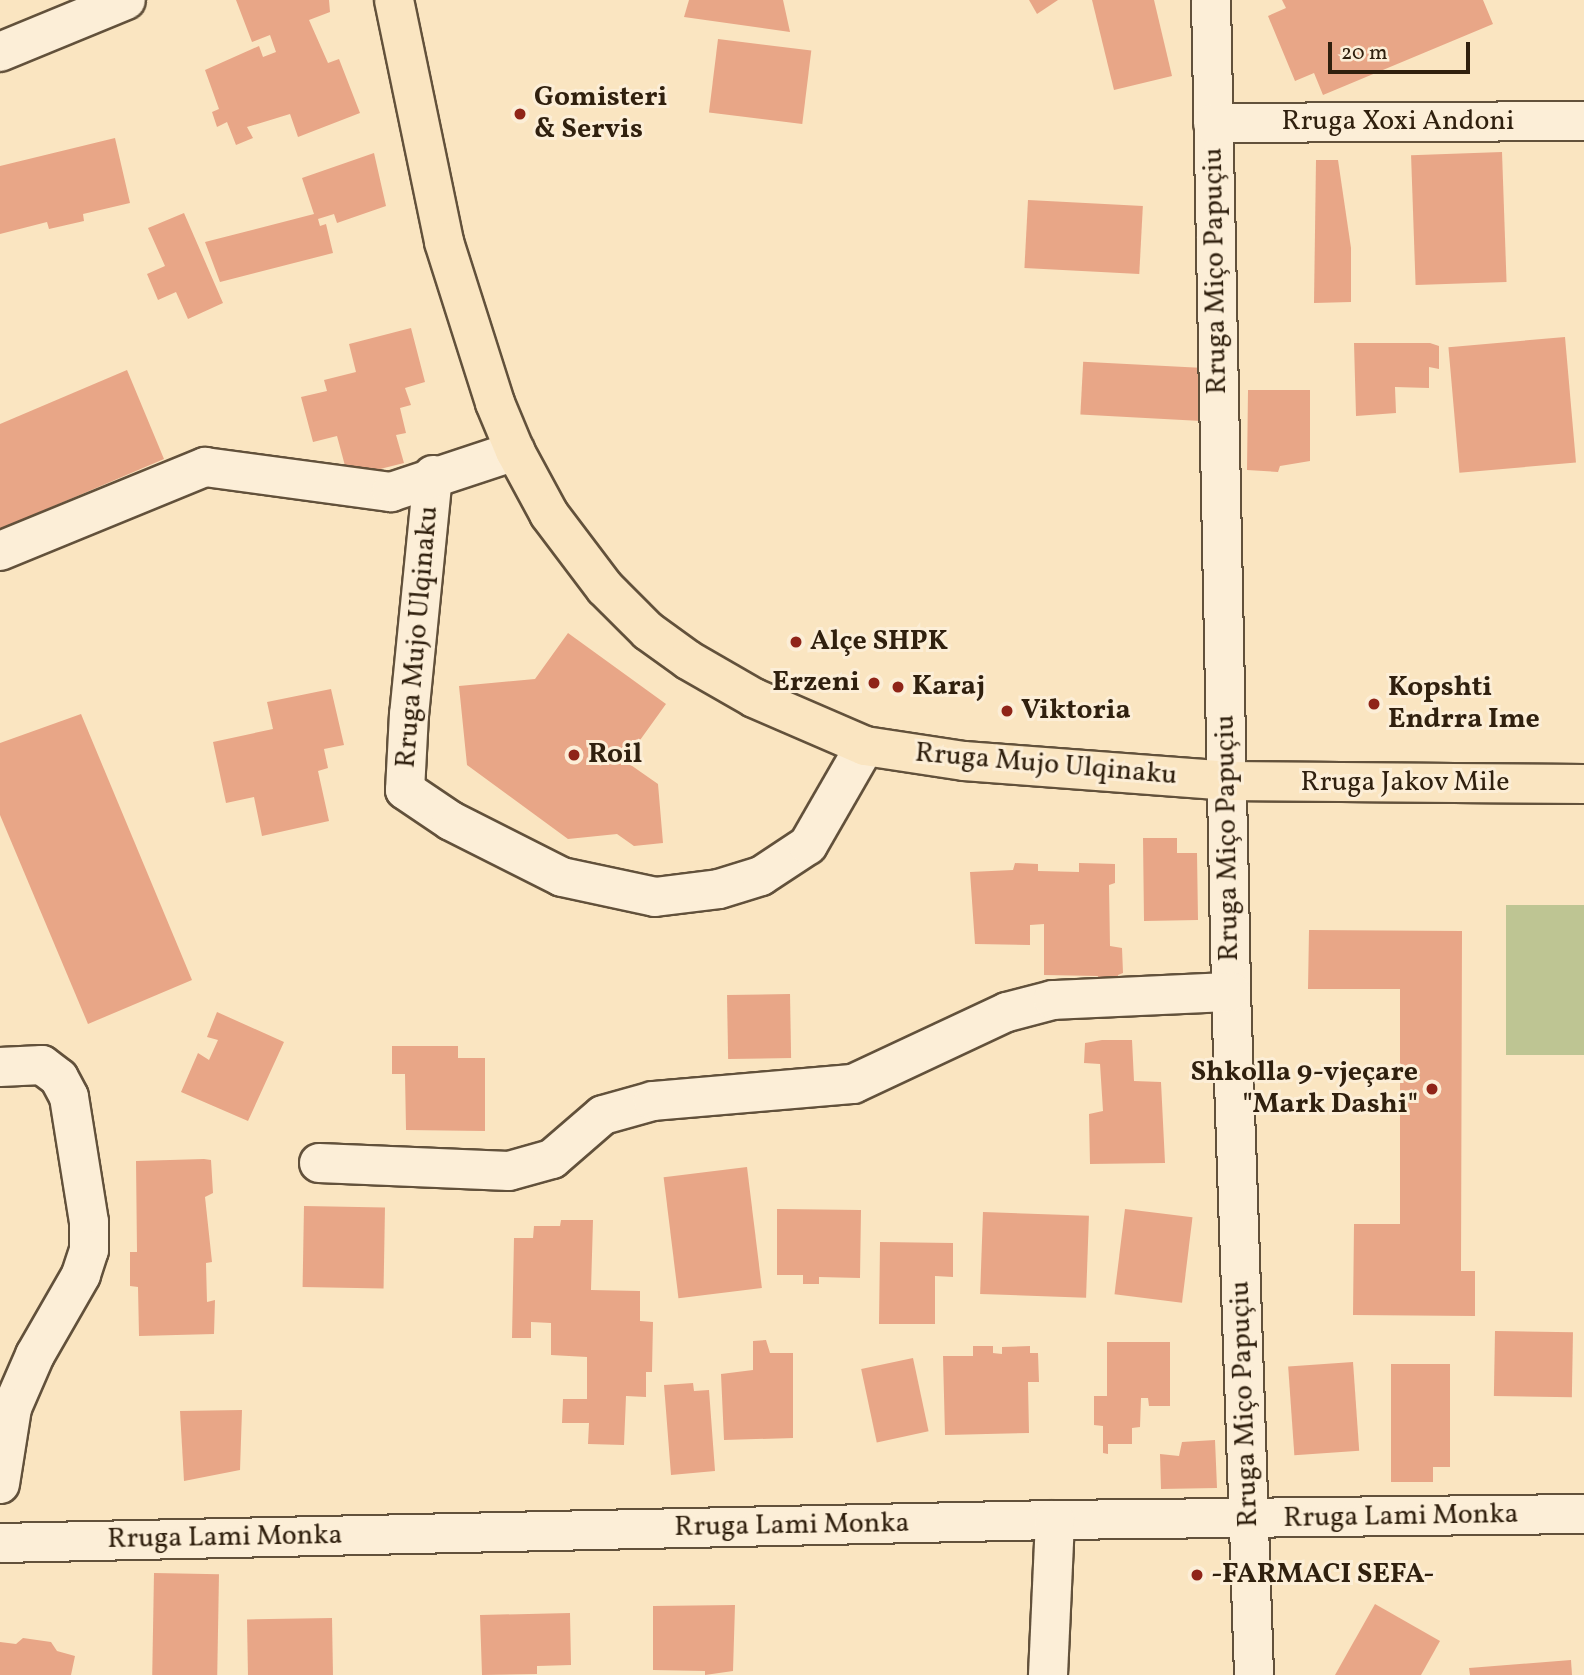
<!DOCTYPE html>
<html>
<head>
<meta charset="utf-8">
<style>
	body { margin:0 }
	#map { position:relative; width:1584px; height:1675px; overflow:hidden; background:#fae5c1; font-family:Vollkorn,serif }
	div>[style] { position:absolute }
	.green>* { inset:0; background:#bec593; transform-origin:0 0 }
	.building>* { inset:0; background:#e8a687; transform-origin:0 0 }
	.roads { filter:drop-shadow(2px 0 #62513b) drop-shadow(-2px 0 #62513b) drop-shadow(0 2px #62513b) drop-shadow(0 -2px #62513b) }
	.minor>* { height:38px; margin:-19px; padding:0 19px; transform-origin:19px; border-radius:19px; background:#fceed7 }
	.major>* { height:38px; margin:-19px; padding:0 19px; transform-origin:19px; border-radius:19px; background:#fae5c1 }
	.dots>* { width:19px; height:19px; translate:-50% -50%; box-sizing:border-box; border:4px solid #fceed7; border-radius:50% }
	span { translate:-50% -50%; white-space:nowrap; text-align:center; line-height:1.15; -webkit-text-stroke:6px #fceed7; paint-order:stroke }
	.poi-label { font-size:28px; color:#30200e; font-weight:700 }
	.left { translate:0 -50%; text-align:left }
	.right { translate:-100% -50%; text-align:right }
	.street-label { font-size:28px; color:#30200e }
	.scale { position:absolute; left:1328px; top:42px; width:142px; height:32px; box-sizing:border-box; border:4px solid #30200e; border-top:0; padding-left:9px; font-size:21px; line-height:24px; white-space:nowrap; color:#30200e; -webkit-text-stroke:5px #fceed7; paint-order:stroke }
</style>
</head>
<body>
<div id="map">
	<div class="green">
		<i style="left:1584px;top:905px;width:150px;height:78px;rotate:90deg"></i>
	</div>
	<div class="building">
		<i style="clip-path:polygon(236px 0,329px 0,330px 12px,309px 20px,328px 63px,339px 59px,360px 113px,298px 137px,290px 114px,247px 127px,253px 138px,236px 145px,227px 122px,217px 127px,212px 112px,219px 109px,205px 70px,259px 46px,263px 57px,276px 52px,270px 35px,252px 42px)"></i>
		<i style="clip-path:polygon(689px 0,783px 0,790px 32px,684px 17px)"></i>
		<i style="clip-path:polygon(1029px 0,1058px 0,1037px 14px)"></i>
		<i style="clip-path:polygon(1092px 0,1154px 0,1172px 76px,1114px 90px)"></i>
		<i style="clip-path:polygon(1282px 0,1483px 0,1493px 24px,1323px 95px,1314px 73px,1295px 81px,1268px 16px,1286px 8px)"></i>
		<i style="left:718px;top:39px;width:94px;height:74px;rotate:7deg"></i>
		<i style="clip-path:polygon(115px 138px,130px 203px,83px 214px,84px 221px,49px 229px,47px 222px,0 234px,0 166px)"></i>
		<i style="left:1502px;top:152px;width:130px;height:91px;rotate:88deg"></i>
		<i style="clip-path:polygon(374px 153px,386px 206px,337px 223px,334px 214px,318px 219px,320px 226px,326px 224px,333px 253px,220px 282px,205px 242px,314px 214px,302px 178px)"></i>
		<i style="clip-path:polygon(1316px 160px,1338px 160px,1351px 248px,1351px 302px,1314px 303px)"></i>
		<i style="left:1028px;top:200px;width:115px;height:68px;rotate:3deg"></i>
		<i style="clip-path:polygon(184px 213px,223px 303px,188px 319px,176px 292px,158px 300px,147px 274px,165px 266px,148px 228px)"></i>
		<i style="clip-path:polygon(411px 328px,425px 382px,405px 388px,411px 405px,400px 408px,406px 433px,396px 435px,404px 463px,348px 477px,337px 436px,313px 442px,301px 397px,327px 391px,324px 380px,356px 372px,349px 344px)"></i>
		<i style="left:1565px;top:337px;width:126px;height:117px;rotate:85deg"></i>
		<i style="clip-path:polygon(1354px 343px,1430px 343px,1439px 346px,1439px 369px,1429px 367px,1429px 388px,1395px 387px,1396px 413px,1356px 416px)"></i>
		<i style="left:1204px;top:368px;width:53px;height:121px;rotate:93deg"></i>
		<i style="clip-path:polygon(127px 370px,164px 459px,0 529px,0 424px)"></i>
		<i style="clip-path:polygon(1248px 390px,1310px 390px,1310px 461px,1280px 466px,1278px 472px,1247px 470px)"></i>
		<i style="clip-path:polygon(568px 633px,666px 704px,625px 761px,658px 784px,663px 843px,634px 846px,617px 834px,568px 839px,467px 765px,459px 686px,535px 679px)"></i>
		<i style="clip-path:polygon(331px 689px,344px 745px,324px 749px,328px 768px,318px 771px,329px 821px,262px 836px,254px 797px,226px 803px,213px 742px,273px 729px,267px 702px)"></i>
		<i style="clip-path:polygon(81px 714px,192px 980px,88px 1024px,0 815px,0 743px)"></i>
		<i style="clip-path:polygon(1143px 838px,1177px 838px,1177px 853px,1197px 853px,1198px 920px,1144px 921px)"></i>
		<i style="clip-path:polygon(1015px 863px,1038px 864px,1038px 871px,1079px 872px,1079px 863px,1115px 864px,1115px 883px,1109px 885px,1110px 946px,1122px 948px,1123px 973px,1118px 975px,1118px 982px,1098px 982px,1098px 976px,1044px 975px,1044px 924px,1030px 925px,1030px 945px,975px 944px,970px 872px,1013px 870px)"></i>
		<i style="clip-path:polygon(1309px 930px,1462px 931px,1461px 1271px,1475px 1271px,1475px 1316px,1353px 1315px,1354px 1224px,1400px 1224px,1400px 989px,1308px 989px)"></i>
		<i style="left:790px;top:994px;width:64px;height:63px;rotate:89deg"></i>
		<i style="clip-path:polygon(217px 1012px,284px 1042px,248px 1121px,181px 1092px,198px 1053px,209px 1060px,218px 1040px,207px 1037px)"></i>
		<i style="clip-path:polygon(1102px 1040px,1132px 1040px,1134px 1081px,1161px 1082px,1165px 1163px,1090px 1164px,1089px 1114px,1103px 1111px,1100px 1064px,1084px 1063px,1085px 1043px)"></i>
		<i style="clip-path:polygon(392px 1046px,458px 1046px,458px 1058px,485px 1058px,485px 1131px,406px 1130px,405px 1074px,392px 1074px)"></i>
		<i style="clip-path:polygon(204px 1159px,211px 1160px,213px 1193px,205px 1197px,212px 1262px,206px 1263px,207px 1302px,215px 1300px,214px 1334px,139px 1336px,138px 1287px,130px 1286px,130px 1252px,137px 1252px,136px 1161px)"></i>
		<i style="left:747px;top:1167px;width:122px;height:84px;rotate:83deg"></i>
		<i style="left:304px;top:1206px;width:81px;height:81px;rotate:1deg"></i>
		<i style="clip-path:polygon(777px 1209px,861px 1210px,860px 1278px,819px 1277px,819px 1284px,803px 1284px,803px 1275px,777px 1275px)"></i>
		<i style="left:1125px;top:1209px;width:68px;height:86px;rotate:7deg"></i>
		<i style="left:983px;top:1212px;width:106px;height:82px;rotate:2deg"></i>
		<i style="clip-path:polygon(561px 1220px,593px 1220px,591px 1290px,640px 1291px,640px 1321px,653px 1322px,652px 1372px,646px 1372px,646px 1397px,626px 1396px,624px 1445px,588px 1444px,589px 1423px,562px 1423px,563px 1399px,587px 1399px,587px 1357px,551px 1355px,551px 1323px,531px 1322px,531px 1338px,512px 1338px,514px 1238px,533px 1238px,534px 1226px,560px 1226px)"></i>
		<i style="clip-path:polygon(880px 1242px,953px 1243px,953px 1277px,935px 1276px,935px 1324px,879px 1324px)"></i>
		<i style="left:1495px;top:1331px;width:78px;height:65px;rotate:1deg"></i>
		<i style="clip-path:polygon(766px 1340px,770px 1353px,793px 1353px,793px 1438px,724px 1440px,721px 1374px,753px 1370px,753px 1341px)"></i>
		<i style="clip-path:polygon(1107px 1342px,1170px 1342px,1170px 1406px,1149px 1406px,1148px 1398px,1141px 1398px,1140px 1427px,1132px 1428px,1132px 1444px,1108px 1444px,1108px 1454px,1103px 1453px,1103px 1426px,1094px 1425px,1094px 1396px,1107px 1396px)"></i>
		<i style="clip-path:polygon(973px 1346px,993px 1346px,993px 1353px,1002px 1354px,1002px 1347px,1030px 1346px,1030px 1353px,1038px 1353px,1039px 1382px,1028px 1382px,1029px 1433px,945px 1435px,943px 1356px,973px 1356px)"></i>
		<i style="left:913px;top:1358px;width:75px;height:53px;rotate:78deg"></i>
		<i style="left:1353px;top:1362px;width:89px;height:65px;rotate:86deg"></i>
		<i style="clip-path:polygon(1391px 1364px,1450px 1364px,1450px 1467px,1433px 1467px,1433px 1482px,1391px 1482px)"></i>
		<i style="clip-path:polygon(693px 1383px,694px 1391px,709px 1390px,715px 1471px,671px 1475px,664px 1385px)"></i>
		<i style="clip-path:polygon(242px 1410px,240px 1470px,184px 1481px,180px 1411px)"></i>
		<i style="clip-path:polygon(1215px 1440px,1217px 1488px,1161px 1489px,1160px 1454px,1179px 1456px,1182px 1442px)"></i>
		<i style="left:154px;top:1573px;width:65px;height:102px;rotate:1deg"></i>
		<i style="clip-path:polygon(1375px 1604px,1440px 1641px,1421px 1675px,1335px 1675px)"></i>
		<i style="clip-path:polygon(735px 1605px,733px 1671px,705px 1675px,705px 1671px,653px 1670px,653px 1606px)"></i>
		<i style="clip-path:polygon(570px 1613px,571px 1665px,537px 1666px,537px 1674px,482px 1675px,480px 1615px)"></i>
		<i style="left:332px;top:1618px;width:57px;height:85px;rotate:89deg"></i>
		<i style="clip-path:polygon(23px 1638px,51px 1642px,57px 1651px,75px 1656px,71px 1675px,0 1675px,0 1642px,16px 1644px)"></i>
		<i style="clip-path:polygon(1571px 1660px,1572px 1675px,1470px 1675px,1469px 1668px)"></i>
	</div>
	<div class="roads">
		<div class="minor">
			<i style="left:1211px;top:0;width:992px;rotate:88.84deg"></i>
			<i style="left:1231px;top:992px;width:683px;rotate:88.07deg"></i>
			<i style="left:0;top:52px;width:136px;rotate:-22.4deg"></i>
			<i style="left:1213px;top:123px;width:371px;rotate:-0.3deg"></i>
			<i style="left:433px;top:475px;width:240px;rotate:95.7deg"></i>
			<i style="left:409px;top:714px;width:76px;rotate:93deg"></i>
			<i style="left:405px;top:790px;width:55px;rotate:34deg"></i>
			<i style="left:451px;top:821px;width:124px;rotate:26.8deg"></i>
			<i style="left:562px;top:877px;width:95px;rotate:12.1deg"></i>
			<i style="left:655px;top:897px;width:64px;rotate:-7.1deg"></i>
			<i style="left:719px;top:889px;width:44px;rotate:-17.2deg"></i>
			<i style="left:761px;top:876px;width:56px;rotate:-33.4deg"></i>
			<i style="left:808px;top:845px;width:114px;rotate:-60.1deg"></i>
			<i style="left:0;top:551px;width:222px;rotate:-22.3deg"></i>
			<i style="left:205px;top:467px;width:188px;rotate:7.7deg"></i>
			<i style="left:391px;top:492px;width:131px;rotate:-18.3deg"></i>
			<i style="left:0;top:1067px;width:42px;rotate:-2.7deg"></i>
			<i style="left:42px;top:1065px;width:21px;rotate:37deg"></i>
			<i style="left:59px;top:1078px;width:21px;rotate:62deg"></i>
			<i style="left:69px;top:1097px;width:127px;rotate:80.9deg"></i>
			<i style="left:89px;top:1222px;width:28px;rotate:90deg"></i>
			<i style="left:89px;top:1250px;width:26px;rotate:108deg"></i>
			<i style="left:81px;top:1275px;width:92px;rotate:119.9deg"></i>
			<i style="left:35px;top:1355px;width:58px;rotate:113.5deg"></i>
			<i style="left:12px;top:1408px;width:77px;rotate:99deg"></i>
			<i style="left:319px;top:1163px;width:190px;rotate:2.4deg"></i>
			<i style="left:509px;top:1171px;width:45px;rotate:-15.6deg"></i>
			<i style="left:552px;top:1159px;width:67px;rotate:-40.8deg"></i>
			<i style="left:603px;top:1115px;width:52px;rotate:-15.6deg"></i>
			<i style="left:653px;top:1101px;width:201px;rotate:-4.9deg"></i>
			<i style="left:853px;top:1084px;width:170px;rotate:-25.1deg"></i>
			<i style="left:1007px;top:1012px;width:48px;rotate:-14.6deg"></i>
			<i style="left:1053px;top:1000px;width:178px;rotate:-2.6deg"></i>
			<i style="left:0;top:1543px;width:1055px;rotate:-1.25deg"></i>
			<i style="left:1055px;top:1520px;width:529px;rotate:-0.65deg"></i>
			<i style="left:1048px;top:1675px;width:155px;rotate:-87.4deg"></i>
		</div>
		<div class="major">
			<i style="left:394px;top:0;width:247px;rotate:78.3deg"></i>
			<i style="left:444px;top:242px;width:169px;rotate:72.4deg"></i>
			<i style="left:495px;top:403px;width:52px;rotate:67.4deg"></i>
			<i style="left:515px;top:451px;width:72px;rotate:61.6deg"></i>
			<i style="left:549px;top:514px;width:93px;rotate:52.9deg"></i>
			<i style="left:605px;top:588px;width:61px;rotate:45deg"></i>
			<i style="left:648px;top:631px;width:49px;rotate:35.9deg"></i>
			<i style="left:688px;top:660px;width:76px;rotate:29.9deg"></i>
			<i style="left:754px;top:698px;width:121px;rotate:23.4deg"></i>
			<i style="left:865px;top:746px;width:100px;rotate:8.6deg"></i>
			<i style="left:964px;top:761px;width:264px;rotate:4.3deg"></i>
			<i style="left:1227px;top:781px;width:357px;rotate:0.5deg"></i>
		</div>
	</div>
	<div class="dots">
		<i style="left:520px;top:114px;background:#8f2418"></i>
		<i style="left:796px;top:642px;background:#8f2418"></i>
		<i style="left:874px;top:683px;background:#8f2418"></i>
		<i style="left:898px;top:687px;background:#8f2418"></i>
		<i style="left:1374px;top:704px;background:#8f2418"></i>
		<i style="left:1007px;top:711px;background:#8f2418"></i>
		<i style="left:574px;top:755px;background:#8f2418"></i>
		<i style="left:1432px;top:1089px;background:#8f2418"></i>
		<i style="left:1197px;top:1575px;background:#8f2418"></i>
	</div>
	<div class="poi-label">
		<span class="left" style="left:534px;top:114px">Gomisteri<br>&amp; Servis</span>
		<span class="left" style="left:810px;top:642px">Alçe SHPK</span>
		<span class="right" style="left:860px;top:683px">Erzeni</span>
		<span class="left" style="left:912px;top:687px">Karaj</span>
		<span class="left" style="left:1388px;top:704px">Kopshti<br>Endrra Ime</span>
		<span class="left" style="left:1021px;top:711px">Viktoria</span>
		<span class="left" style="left:588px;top:755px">Roil</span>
		<span class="right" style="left:1418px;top:1089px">Shkolla 9-vjeçare<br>"Mark Dashi"</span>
		<span class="left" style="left:1211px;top:1575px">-FARMACI SEFA-</span>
	</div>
	<div class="street-label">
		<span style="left:1398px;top:122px">Rruga Xoxi Andoni</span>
		<span style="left:1216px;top:271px;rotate:-91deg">Rruga Miço Papuçiu</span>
		<span style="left:418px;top:637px;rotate:-85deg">Rruga Mujo Ulqinaku</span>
		<span style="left:1046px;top:765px;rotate:5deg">Rruga Mujo Ulqinaku</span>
		<span style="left:1405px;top:783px">Rruga Jakov Mile</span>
		<span style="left:1228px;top:838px;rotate:-91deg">Rruga Miço Papuçiu</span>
		<span style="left:1245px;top:1404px;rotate:-92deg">Rruga Miço Papuçiu</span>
		<span style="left:1401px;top:1517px;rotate:-1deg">Rruga Lami Monka</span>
		<span style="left:792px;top:1526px;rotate:-1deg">Rruga Lami Monka</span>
		<span style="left:225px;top:1538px;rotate:-1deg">Rruga Lami Monka</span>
	</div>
	<div class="scale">20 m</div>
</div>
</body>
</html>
